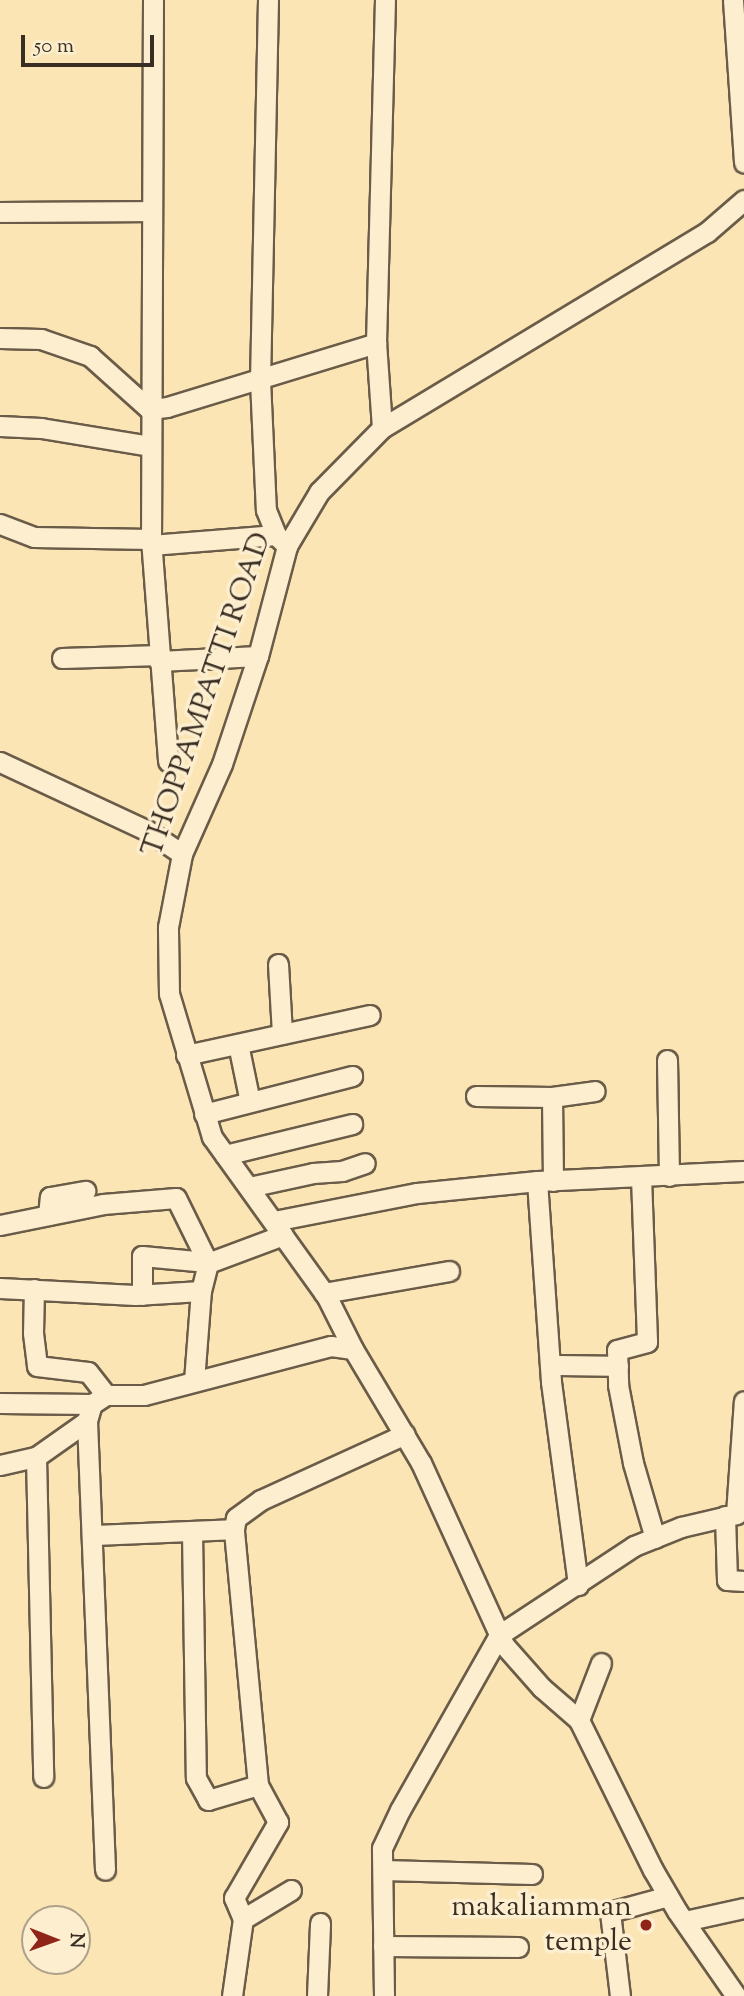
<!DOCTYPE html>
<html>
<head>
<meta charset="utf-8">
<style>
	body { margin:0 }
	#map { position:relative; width:744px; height:1996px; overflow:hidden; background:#fbe5b5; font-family:"Sorts Mill Goudy",serif }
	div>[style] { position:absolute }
	.roads { filter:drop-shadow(2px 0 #6a5c48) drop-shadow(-2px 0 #6a5c48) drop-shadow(0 2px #6a5c48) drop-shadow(0 -2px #6a5c48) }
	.minor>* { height:19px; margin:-9.5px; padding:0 9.5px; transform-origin:9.5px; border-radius:9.5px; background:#fceecf }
	.dots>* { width:19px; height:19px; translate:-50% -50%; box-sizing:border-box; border:4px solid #fceecf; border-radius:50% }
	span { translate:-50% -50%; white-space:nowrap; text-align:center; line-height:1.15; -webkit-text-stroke:7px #fceecf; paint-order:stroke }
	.street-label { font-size:30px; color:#392e23 }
	.poi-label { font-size:30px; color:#392e23 }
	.right { translate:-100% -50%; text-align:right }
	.north { position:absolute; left:21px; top:1905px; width:70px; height:70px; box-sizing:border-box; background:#fceecf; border:2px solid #aea18a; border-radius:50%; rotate:91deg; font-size:19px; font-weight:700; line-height:28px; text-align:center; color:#392e23 }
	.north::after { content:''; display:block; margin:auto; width:24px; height:32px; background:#8f2418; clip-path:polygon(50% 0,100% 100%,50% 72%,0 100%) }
	.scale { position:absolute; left:21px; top:35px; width:133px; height:32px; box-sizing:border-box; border:4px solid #392e23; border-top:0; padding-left:9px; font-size:21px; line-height:24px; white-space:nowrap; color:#392e23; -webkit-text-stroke:5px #fceecf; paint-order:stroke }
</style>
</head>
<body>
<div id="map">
	<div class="roads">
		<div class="minor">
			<i style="left:153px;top:0;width:539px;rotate:90.21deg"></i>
			<i style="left:151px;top:539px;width:223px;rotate:85.6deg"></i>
			<i style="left:268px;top:0;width:380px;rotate:91.2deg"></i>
			<i style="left:260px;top:380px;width:130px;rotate:87.4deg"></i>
			<i style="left:266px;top:510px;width:27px;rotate:68deg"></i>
			<i style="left:276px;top:535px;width:16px;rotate:45deg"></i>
			<i style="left:733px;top:0;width:163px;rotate:86.1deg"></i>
			<i style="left:0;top:212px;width:151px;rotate:-0.4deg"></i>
			<i style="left:0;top:338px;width:41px;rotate:1.4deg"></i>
			<i style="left:41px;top:339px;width:52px;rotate:19.1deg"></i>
			<i style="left:90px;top:356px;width:79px;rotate:41.9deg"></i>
			<i style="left:149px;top:409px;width:18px;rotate:-6deg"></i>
			<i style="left:167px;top:407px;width:219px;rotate:-17deg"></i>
			<i style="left:0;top:426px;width:41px;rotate:2.8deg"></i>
			<i style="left:41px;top:428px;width:110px;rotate:9.4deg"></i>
			<i style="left:382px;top:428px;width:85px;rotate:-94deg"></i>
			<i style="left:376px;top:343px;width:343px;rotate:-88.5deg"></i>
			<i style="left:0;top:524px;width:36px;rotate:21deg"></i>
			<i style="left:34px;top:537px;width:117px;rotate:1deg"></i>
			<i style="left:151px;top:545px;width:125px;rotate:-4.6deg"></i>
			<i style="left:62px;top:658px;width:98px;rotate:-1.8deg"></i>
			<i style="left:159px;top:661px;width:99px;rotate:-2.9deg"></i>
			<i style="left:0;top:762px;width:163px;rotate:25deg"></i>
			<i style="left:148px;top:831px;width:41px;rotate:34.1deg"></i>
			<i style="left:278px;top:964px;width:70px;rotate:86.7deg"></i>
			<i style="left:238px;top:1044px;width:59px;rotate:78.3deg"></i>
			<i style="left:186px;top:1055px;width:188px;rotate:-12.3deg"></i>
			<i style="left:667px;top:1060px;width:116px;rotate:89deg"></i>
			<i style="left:476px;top:1096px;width:76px;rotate:0.8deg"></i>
			<i style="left:552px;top:1097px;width:43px;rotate:-7.9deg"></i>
			<i style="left:552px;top:1097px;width:84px;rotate:89.3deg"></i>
			<i style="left:204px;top:1114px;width:153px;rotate:-14.4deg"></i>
			<i style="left:225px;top:1155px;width:131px;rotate:-13.7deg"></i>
			<i style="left:641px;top:1177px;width:165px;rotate:87.9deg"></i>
			<i style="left:647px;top:1342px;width:31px;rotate:165deg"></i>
			<i style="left:617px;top:1350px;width:35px;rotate:88deg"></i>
			<i style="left:618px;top:1385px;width:79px;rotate:79.1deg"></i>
			<i style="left:633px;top:1463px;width:78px;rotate:73.7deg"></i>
			<i style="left:537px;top:1181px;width:201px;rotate:86deg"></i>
			<i style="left:551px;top:1382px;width:205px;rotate:82.4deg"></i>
			<i style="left:249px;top:1187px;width:66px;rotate:-12.3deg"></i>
			<i style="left:313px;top:1173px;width:29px;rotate:-4deg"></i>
			<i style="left:342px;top:1171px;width:24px;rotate:-19deg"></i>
			<i style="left:48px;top:1215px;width:18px;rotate:-84deg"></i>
			<i style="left:50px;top:1197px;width:36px;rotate:-10deg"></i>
			<i style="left:274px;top:1221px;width:146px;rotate:-11.1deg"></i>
			<i style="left:417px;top:1193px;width:121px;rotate:-5.7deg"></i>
			<i style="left:537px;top:1181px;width:207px;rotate:-2.8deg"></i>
			<i style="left:0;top:1225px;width:105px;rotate:-11.5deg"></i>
			<i style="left:103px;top:1204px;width:73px;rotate:-4.7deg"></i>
			<i style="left:176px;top:1198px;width:72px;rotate:63.8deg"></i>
			<i style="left:208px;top:1263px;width:80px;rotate:-20.5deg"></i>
			<i style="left:0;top:1288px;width:135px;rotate:3deg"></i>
			<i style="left:135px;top:1295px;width:66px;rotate:-3.5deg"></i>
			<i style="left:201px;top:1291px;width:29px;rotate:-76deg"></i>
			<i style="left:34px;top:1289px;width:44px;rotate:91.3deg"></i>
			<i style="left:33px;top:1333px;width:33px;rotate:83deg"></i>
			<i style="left:37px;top:1366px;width:51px;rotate:6.7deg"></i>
			<i style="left:88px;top:1372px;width:29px;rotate:52deg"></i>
			<i style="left:324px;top:1293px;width:127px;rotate:-10deg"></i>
			<i style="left:142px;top:1295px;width:39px;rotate:-90deg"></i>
			<i style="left:142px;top:1256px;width:65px;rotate:5.3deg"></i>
			<i style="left:550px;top:1365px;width:68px;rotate:0.8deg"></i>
			<i style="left:194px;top:1381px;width:90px;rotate:-85.6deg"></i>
			<i style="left:0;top:1403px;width:92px;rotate:0.6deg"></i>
			<i style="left:87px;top:1421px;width:449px;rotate:87.7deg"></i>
			<i style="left:36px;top:1457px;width:320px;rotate:88.7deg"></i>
			<i style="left:0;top:1465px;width:37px;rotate:-13deg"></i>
			<i style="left:36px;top:1457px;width:62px;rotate:-35.2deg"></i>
			<i style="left:87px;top:1421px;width:18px;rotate:-74deg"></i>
			<i style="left:92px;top:1404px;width:17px;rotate:-33deg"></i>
			<i style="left:106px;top:1395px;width:38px"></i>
			<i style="left:144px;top:1395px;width:193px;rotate:-14.7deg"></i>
			<i style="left:331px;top:1346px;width:22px;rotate:8deg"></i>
			<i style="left:725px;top:1516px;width:64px;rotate:88.2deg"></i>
			<i style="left:727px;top:1580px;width:17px;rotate:3deg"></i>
			<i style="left:192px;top:1532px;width:246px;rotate:89.1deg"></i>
			<i style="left:196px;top:1778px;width:25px;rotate:61deg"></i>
			<i style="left:208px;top:1800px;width:52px;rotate:-16.7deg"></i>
			<i style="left:258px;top:1785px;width:257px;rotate:-95.4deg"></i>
			<i style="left:234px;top:1529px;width:11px;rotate:-80deg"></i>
			<i style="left:236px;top:1518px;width:31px;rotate:-36deg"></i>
			<i style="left:261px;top:1500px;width:158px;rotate:-24.6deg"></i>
			<i style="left:92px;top:1535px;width:142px;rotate:-2.4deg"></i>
			<i style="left:579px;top:1720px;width:61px;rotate:-68.9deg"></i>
			<i style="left:383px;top:1870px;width:149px;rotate:1.5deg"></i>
			<i style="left:243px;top:1919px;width:56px;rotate:-31.1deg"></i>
			<i style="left:685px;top:1921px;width:60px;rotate:-12.4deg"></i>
			<i style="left:383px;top:1946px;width:135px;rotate:0.4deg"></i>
			<i style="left:232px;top:1996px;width:78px;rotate:-81.9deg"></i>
			<i style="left:243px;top:1919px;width:23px;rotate:-113deg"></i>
			<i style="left:234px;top:1898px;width:88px;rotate:-59.9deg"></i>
			<i style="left:278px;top:1822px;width:42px;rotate:-118.4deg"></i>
			<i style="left:317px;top:1996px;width:73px;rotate:-87.6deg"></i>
			<i style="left:384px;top:1996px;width:148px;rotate:-90.8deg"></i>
			<i style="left:382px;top:1848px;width:42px;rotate:-64.7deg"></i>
			<i style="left:400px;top:1810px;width:201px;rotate:-60.5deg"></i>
			<i style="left:499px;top:1635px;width:162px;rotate:-33.4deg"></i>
			<i style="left:634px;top:1546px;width:51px;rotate:-22deg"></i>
			<i style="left:681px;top:1527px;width:57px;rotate:-13.3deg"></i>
			<i style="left:736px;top:1514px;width:113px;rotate:-86deg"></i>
			<i style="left:620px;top:1996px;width:85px;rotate:-96.8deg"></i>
			<i style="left:610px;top:1912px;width:60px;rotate:-15.4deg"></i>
			<i style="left:736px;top:1996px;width:103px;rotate:-124.8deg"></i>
			<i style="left:677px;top:1911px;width:48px;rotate:-120.3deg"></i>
			<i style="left:653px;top:1870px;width:167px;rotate:-116.3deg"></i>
			<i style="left:579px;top:1720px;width:49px;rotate:-139.1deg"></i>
			<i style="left:542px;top:1688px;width:57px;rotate:-131.5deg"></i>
			<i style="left:504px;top:1645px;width:200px;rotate:-114.5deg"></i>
			<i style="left:421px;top:1463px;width:133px;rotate:-120.8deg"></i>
			<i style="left:353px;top:1349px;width:58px;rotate:-116.6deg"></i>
			<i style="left:327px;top:1297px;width:197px;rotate:-125.7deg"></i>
			<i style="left:212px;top:1137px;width:149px;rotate:-106.7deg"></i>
			<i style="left:169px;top:994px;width:67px;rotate:-90.9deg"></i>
			<i style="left:168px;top:927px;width:74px;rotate:-79.1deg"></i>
			<i style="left:182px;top:854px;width:98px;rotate:-66deg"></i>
			<i style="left:222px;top:764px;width:114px;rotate:-71.6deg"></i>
			<i style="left:258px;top:656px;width:114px;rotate:-75.2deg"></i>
			<i style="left:287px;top:546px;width:63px;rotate:-59.3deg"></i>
			<i style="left:319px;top:492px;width:90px;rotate:-45.5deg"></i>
			<i style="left:382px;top:428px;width:380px;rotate:-31.1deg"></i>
			<i style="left:707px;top:232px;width:49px;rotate:-40.9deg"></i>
		</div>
	</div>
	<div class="dots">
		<i style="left:646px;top:1925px;background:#8f2418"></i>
	</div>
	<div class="street-label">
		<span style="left:208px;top:695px;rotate:-71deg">THOPPAMPATTI ROAD</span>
	</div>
	<div class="poi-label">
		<span class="right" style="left:632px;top:1925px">makaliamman<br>temple</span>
	</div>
	<div class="north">N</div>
	<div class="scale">50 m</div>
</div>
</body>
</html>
